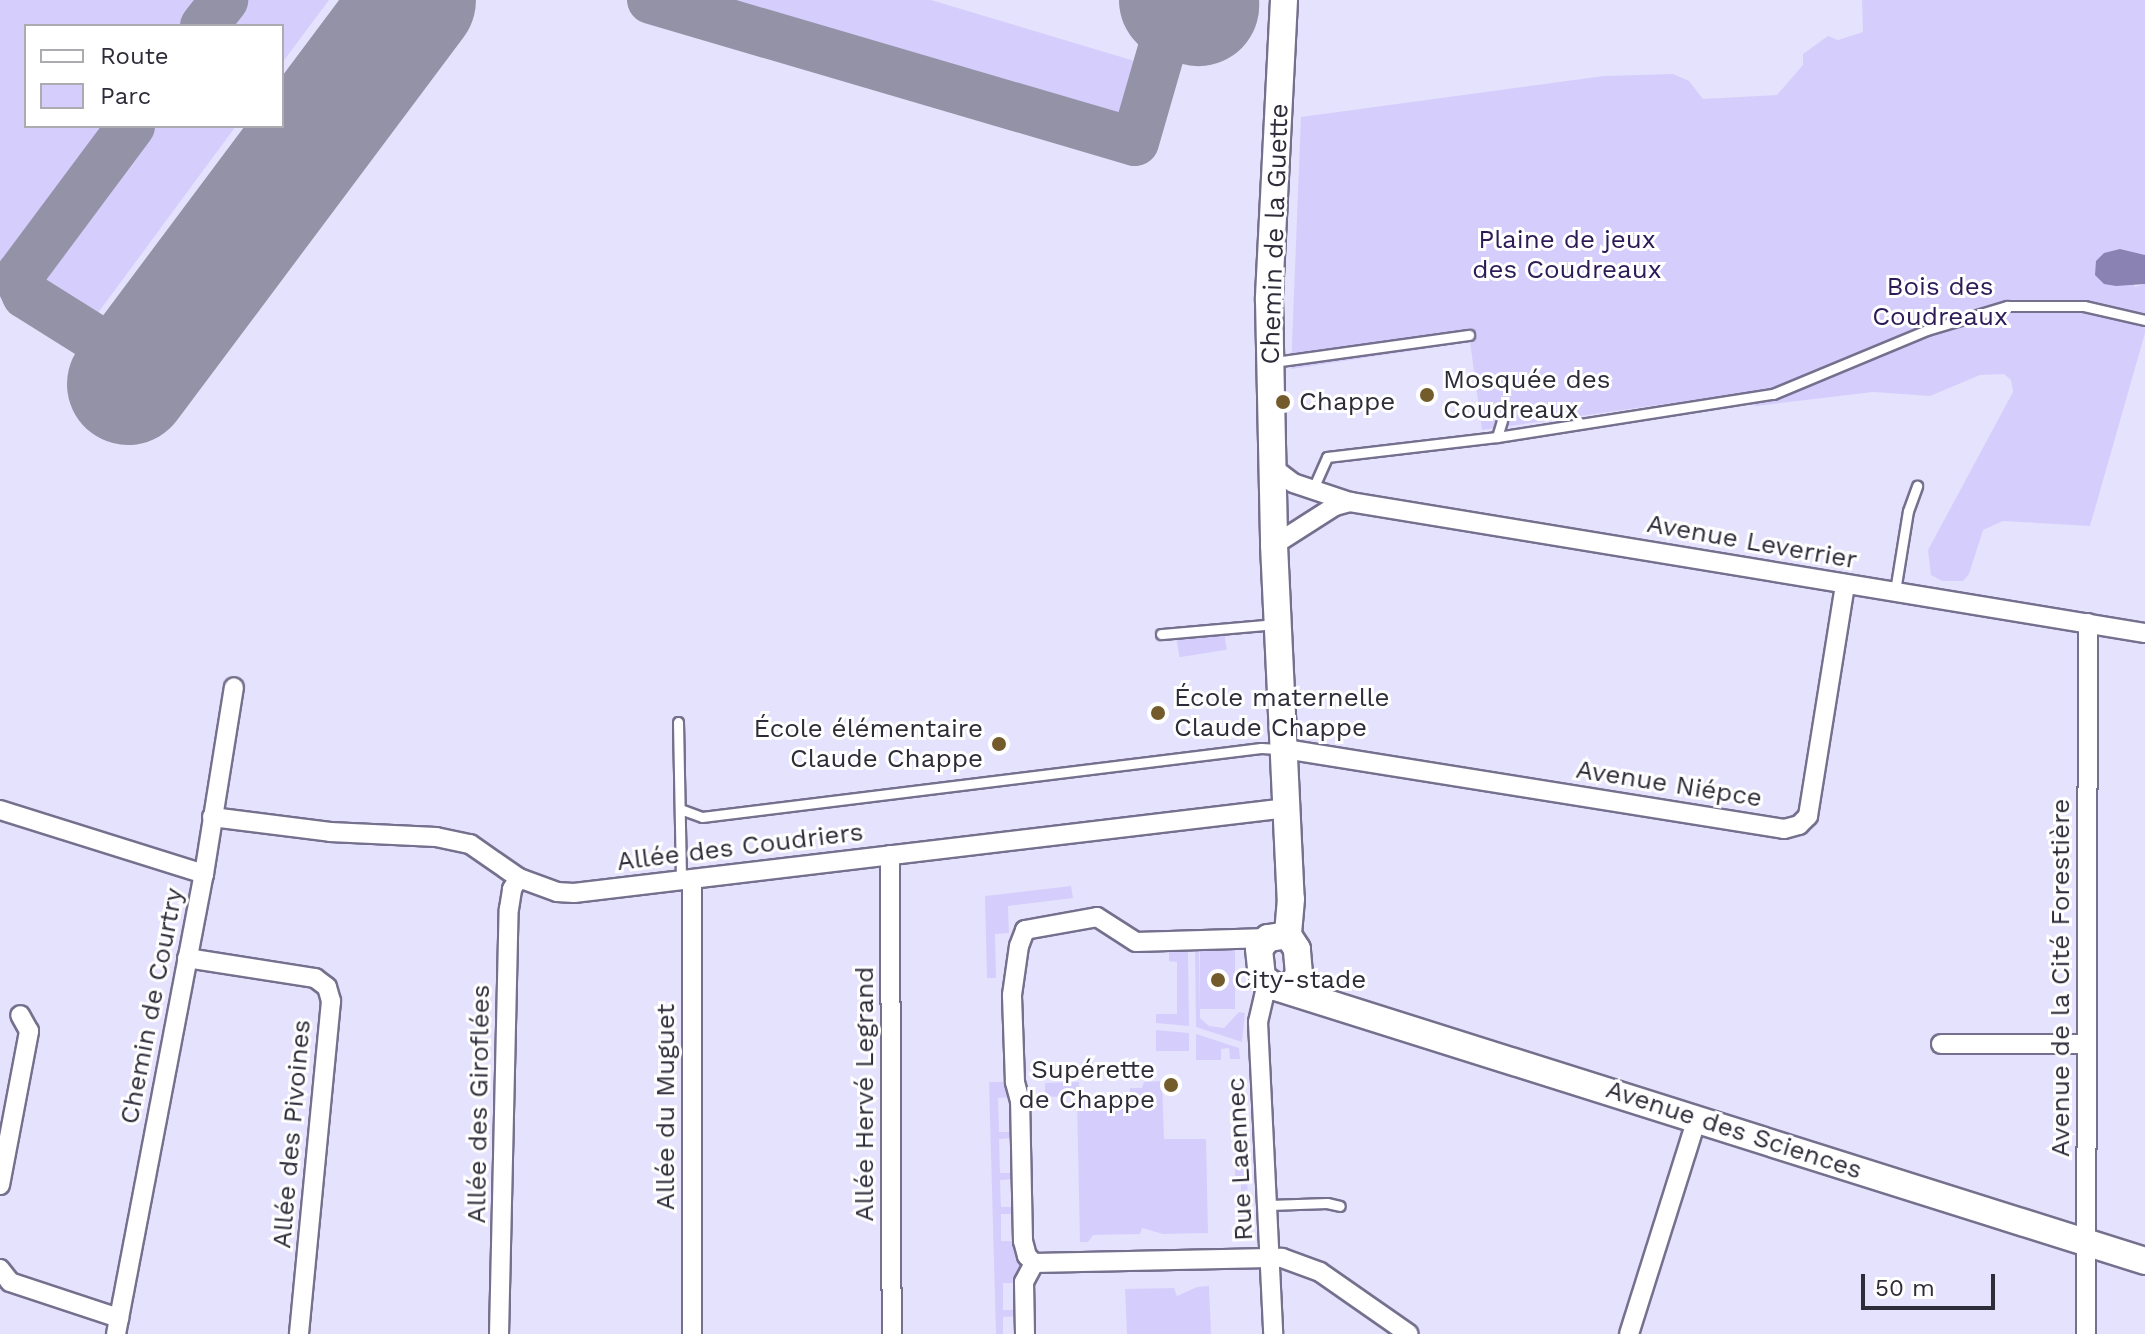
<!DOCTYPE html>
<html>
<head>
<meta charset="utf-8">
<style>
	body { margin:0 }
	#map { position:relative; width:2145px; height:1334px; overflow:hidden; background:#e5e2fd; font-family:"Work Sans",sans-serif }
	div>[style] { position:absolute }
	.green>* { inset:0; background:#d5cefd; transform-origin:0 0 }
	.water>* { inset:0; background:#8a82b2 }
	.taxiway>* { height:48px; margin:-24px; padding:0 24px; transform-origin:24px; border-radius:24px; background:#9492a7 }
	.runway>* { height:122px; margin:-61px; padding:0 61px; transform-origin:61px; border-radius:61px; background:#9492a7 }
	.roads { filter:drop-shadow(2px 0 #75708d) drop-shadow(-2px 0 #75708d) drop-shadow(0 2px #75708d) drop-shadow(0 -2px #75708d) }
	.lane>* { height:9px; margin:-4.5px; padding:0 4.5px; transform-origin:4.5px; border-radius:4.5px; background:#fff }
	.street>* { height:18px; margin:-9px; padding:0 9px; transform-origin:9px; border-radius:9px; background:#fff }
	.secondary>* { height:26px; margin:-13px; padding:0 13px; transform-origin:13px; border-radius:13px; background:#fff }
	.dots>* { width:22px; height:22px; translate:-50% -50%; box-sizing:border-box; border:4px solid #fff; border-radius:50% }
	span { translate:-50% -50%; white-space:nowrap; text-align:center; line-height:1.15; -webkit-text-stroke:6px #fff; paint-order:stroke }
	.street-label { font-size:26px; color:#2e2c39 }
	.park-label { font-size:26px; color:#2c1b56 }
	.poi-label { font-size:26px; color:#2e2c39 }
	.left { translate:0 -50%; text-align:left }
	.right { translate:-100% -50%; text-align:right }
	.legend { position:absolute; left:24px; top:24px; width:260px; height:104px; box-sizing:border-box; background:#fff; border:2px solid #ababb0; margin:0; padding:10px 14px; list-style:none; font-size:24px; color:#2e2c39 }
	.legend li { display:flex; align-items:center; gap:16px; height:40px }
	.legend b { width:40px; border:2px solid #ababb0 }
	.scale { position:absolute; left:1861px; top:1274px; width:134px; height:36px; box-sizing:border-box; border:4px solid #2e2c39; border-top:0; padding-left:10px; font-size:24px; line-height:28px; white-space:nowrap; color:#2e2c39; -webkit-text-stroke:6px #fff; paint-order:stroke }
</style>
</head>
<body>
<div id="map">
	<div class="green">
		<i style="clip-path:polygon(0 0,209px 0,190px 26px,26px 26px,26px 126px,116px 126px,0 285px)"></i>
		<i style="clip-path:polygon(240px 0,329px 0,282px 63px,282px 26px,222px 26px)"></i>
		<i style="clip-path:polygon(713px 0,931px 0,1148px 65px,1128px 124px)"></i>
		<i style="clip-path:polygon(1862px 0,2145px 0,2145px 255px,2120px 249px,2135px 287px,2145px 284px,2145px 333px,2090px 526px,2003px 521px,1983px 530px,1969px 574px,1963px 581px,1942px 581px,1931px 575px,1928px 550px,2013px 392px,2011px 380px,2004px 374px,1980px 375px,1930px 396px,1873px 392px,1756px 406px,1736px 399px,1714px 397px,1482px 430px,1470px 342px,1291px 369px,1301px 117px,1604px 76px,1673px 74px,1689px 81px,1703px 99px,1777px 95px,1803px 65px,1803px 54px,1828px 36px,1838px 40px,1863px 32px)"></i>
		<i style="clip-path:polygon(149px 126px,236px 126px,92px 321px,36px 282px)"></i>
		<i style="left:1224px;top:632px;width:18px;height:48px;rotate:81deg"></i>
		<i style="clip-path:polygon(1071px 886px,1073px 898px,1008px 906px,1009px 933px,995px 934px,996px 978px,987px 978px,985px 896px)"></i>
		<i style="clip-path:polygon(1195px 945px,1199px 949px,1200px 1018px,1209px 1026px,1224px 1028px,1239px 1012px,1245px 1013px,1242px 1042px,1196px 1027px)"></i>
		<i style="clip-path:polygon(1166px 947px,1188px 951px,1189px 1026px,1156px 1023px,1156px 1014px,1177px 1014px,1177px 962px,1169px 961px,1169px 952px,1163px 952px)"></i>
		<i style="left:1200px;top:950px;width:35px;height:59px"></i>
		<i style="clip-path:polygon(1156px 1030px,1189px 1033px,1189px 1051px,1156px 1051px)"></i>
		<i style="clip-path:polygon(1196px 1034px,1239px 1048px,1240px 1059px,1230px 1059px,1229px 1048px,1221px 1049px,1221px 1060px,1196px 1060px)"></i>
		<i style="clip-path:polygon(1162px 1081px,1164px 1139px,1206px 1139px,1208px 1233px,1163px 1234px,1142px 1228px,1140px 1234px,1093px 1235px,1088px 1242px,1080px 1242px,1077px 1101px,1074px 1096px,1045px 1097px,1045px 1083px,1079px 1082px,1080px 1100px,1130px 1097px,1130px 1088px,1142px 1088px,1144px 1082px)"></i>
		<i style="clip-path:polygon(989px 1082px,1005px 1082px,1012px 1097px,998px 1098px,999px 1132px,1012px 1132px,1013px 1138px,999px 1139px,1000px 1173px,1013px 1173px,1014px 1179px,1000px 1180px,1001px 1207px,1014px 1207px,1014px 1214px,1001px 1214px,1001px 1241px,1015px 1241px,1023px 1265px,1016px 1283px,1003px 1283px,1003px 1310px,1017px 1310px,1017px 1316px,1003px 1317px,1003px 1334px,996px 1334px)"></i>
		<i style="clip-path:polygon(1234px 1137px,1244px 1137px,1247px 1176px,1235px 1176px)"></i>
		<i style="clip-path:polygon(1241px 1180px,1247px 1180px,1250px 1231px,1236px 1231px,1236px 1204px,1241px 1203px)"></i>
		<i style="clip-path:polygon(1209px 1286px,1211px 1334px,1127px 1334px,1125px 1289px,1174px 1288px,1177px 1296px,1197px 1287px)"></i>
	</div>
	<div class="water">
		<i style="clip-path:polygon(2120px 249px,2145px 255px,2145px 284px,2116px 286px,2104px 284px,2095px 275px,2096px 261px,2104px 253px)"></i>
	</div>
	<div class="taxiway">
		<i style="left:651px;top:0;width:504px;rotate:16.35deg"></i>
		<i style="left:1135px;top:142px;width:148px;rotate:-73.9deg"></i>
		<i style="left:204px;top:26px;width:33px;rotate:-52deg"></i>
		<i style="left:131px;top:126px;width:186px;rotate:126.7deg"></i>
		<i style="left:20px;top:275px;width:7px;rotate:90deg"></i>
		<i style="left:20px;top:282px;width:14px;rotate:65deg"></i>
		<i style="left:26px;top:295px;width:136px;rotate:32.1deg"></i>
	</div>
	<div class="runway">
		<i style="left:1180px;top:0;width:19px;rotate:16deg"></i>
		<i style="left:128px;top:384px;width:479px;rotate:-53.2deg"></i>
	</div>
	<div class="roads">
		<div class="lane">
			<i style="left:1274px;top:362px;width:197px;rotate:-7.9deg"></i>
			<i style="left:1497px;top:437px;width:17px;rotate:-73deg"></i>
			<i style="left:1312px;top:491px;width:37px;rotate:-66deg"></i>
			<i style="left:1327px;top:457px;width:171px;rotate:-6.7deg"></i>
			<i style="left:1497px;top:437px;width:279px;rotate:-8.9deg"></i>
			<i style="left:1773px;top:394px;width:167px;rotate:-22.6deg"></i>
			<i style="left:1927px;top:330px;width:84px;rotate:-16.7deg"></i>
			<i style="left:2007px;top:306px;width:77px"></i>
			<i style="left:2084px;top:306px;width:63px;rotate:12.9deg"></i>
			<i style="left:1895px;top:591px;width:81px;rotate:-80.8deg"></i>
			<i style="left:1908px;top:511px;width:27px;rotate:-70deg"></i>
			<i style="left:1161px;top:634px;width:114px;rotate:-5deg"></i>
			<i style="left:678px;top:722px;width:158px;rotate:88.9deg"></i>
			<i style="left:680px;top:809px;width:23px;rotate:20deg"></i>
			<i style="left:702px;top:817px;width:563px;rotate:-7.04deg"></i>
			<i style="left:1261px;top:748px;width:22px;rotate:3deg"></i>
			<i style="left:1269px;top:1205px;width:58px;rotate:-2deg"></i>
			<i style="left:1327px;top:1203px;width:13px;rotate:13deg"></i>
		</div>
		<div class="street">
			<i style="left:1272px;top:467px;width:26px;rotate:37deg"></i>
			<i style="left:1293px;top:483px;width:60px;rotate:18.4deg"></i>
			<i style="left:1350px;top:502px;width:806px;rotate:9.36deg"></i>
			<i style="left:1274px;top:545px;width:72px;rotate:-32.6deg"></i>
			<i style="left:1335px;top:506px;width:16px;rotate:-15deg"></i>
			<i style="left:1285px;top:749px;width:505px;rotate:9.11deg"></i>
			<i style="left:1784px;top:829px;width:16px;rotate:-15deg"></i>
			<i style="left:1799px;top:825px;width:13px;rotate:-45deg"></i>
			<i style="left:1808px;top:816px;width:235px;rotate:-80.9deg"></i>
			<i style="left:0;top:810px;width:214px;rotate:17.4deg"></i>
			<i style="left:212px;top:817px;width:119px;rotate:7.2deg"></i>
			<i style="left:330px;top:832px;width:106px;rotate:2.7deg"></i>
			<i style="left:436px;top:837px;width:35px;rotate:12deg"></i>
			<i style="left:470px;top:844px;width:60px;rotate:34.8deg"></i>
			<i style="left:519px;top:878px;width:40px;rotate:20.2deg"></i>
			<i style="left:557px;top:892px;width:17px;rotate:3deg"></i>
			<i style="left:574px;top:893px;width:718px;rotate:-6.8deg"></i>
			<i style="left:890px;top:855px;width:479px;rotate:89.8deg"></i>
			<i style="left:692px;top:880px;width:454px;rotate:90deg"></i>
			<i style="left:187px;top:958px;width:130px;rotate:8.9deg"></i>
			<i style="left:315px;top:978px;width:15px;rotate:37deg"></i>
			<i style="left:327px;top:987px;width:15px;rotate:74deg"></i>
			<i style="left:331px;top:1001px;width:335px;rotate:95.5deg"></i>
			<i style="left:1267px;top:983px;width:40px;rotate:103deg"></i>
			<i style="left:1258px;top:1022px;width:312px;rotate:87.2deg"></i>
			<i style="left:1941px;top:1044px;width:146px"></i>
			<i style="left:0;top:1185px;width:157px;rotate:-79.3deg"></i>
			<i style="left:29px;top:1031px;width:18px;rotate:-119deg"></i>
			<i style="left:1034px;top:1263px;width:10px;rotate:-135deg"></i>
			<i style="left:1027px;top:1256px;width:16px;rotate:-105deg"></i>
			<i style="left:1023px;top:1241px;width:140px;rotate:-91.2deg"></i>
			<i style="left:1020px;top:1101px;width:20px;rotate:-105deg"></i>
			<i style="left:1015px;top:1082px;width:87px;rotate:-92deg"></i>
			<i style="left:1012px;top:995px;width:49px;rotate:-81.9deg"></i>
			<i style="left:1019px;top:946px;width:17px;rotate:-69deg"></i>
			<i style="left:1025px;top:930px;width:73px;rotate:-10.2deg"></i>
			<i style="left:1097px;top:917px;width:46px;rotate:32.7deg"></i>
			<i style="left:1136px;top:942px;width:132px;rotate:-1.7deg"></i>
			<i style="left:1034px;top:1263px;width:248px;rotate:-1.2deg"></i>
			<i style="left:1282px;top:1258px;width:40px;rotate:20.2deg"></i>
			<i style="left:1320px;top:1272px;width:108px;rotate:34.9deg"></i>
			<i style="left:0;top:1269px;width:16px;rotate:52deg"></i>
			<i style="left:10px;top:1282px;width:115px;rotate:18.3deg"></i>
			<i style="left:116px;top:1334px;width:468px;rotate:-79.2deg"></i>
			<i style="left:204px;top:874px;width:189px;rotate:-80.9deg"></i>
			<i style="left:499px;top:1334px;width:425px;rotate:-88.7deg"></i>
			<i style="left:509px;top:909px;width:20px;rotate:-81deg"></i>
			<i style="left:512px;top:889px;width:13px;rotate:-58deg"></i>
			<i style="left:1025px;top:1334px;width:52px;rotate:-91.1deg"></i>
			<i style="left:1024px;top:1282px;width:21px;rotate:-62deg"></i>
			<i style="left:1629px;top:1334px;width:226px;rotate:-72.5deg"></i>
			<i style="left:2086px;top:1334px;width:711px;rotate:-89.84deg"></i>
		</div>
		<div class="secondary">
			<i style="left:1284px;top:0;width:300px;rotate:92.9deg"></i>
			<i style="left:1269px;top:300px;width:245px;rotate:88.8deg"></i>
			<i style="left:1274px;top:545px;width:354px;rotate:87.3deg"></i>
			<i style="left:1291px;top:899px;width:36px;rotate:95deg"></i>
			<i style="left:1288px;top:935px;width:20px;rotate:171deg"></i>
			<i style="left:1268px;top:938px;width:14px;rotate:129deg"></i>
			<i style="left:1259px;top:949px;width:29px;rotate:84deg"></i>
			<i style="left:1262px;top:978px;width:17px;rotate:33deg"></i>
			<i style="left:1276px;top:987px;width:911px;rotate:17.5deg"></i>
			<i style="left:1285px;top:988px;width:7px;rotate:-16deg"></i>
			<i style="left:1292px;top:986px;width:14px;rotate:-60deg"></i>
			<i style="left:1299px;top:974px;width:25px;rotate:-95deg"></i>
			<i style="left:1297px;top:949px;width:17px;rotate:-123deg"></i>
		</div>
	</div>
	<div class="dots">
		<i style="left:1427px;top:395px;background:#745b2c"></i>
		<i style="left:1283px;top:402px;background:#745b2c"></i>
		<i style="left:1158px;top:713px;background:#745b2c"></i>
		<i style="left:999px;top:744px;background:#745b2c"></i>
		<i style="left:1218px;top:980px;background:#745b2c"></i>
		<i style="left:1171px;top:1085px;background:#745b2c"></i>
	</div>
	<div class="street-label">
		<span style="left:1275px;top:234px;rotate:-88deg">Chemin de la Guette</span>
		<span style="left:1752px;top:542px;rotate:10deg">Avenue Leverrier</span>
		<span style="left:1669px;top:784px;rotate:9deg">Avenue Niépce</span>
		<span style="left:740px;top:847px;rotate:-7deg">Allée des Coudriers</span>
		<span style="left:2061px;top:978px;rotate:-90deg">Avenue de la Cité Forestière</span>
		<span style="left:152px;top:1006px;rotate:-79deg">Chemin de Courtry</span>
		<span style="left:865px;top:1094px;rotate:-90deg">Allée Hervé Legrand</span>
		<span style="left:479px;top:1104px;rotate:-89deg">Allée des Giroflées</span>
		<span style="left:666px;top:1107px;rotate:-90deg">Allée du Muguet</span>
		<span style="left:1734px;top:1130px;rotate:18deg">Avenue des Sciences</span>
		<span style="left:292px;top:1134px;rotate:-85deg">Allée des Pivoines</span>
		<span style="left:1240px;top:1159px;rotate:-93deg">Rue Laennec</span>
	</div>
	<div class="park-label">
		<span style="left:1567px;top:255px">Plaine de jeux<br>des Coudreaux</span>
		<span style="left:1940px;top:302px">Bois des<br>Coudreaux</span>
	</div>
	<div class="poi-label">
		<span class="left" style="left:1443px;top:395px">Mosquée des<br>Coudreaux</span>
		<span class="left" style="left:1299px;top:402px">Chappe</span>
		<span class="left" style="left:1174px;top:713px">École maternelle<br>Claude Chappe</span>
		<span class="right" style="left:983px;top:744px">École élémentaire<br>Claude Chappe</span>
		<span class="left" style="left:1234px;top:980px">City-stade</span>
		<span class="right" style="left:1155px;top:1085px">Supérette<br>de Chappe</span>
	</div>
	<ul class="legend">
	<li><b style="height:10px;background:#fff"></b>Route</li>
	<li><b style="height:22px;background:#d5cefd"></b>Parc</li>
	</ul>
	<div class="scale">50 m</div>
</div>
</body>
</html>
